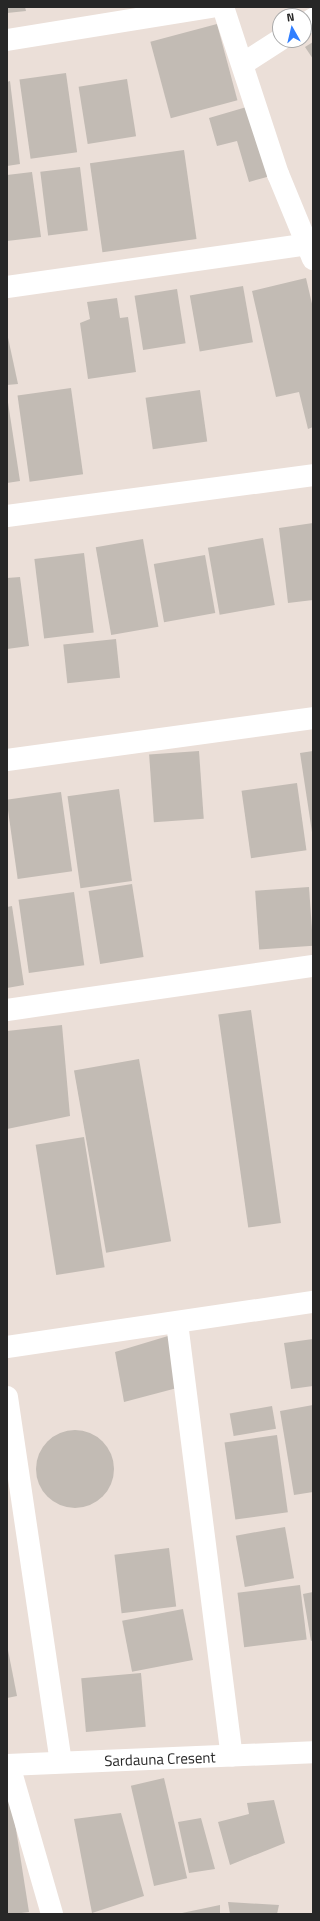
<!DOCTYPE html>
<html>
<head>
<meta charset="utf-8">
<style>
	body { margin:0 }
	#map { position:relative; width:320px; height:1921px; overflow:hidden; background:#ebdfd8; font-family:"Titillium Web",sans-serif }
	div>[style] { position:absolute }
	.building>* { inset:0; background:#c2bbb4; transform-origin:0 0 }
	.round { border-radius:50% }
	.minor>* { height:22px; margin:-11px; padding:0 11px; transform-origin:11px; border-radius:11px; background:#fff }
	span { translate:-50% -50%; white-space:nowrap; text-align:center; line-height:1.15; -webkit-text-stroke:3px #fff; paint-order:stroke }
	.street-label { font-size:15px; color:#272727 }
	.frame { position:absolute; inset:0; border:8px solid #272727; pointer-events:none }
	.north { position:absolute; left:272px; top:8px; width:40px; height:40px; box-sizing:border-box; background:#fff; border:1px solid #a9a9a9; border-radius:50%; rotate:352deg; font-size:11px; font-weight:700; line-height:16px; text-align:center; color:#272727 }
	.north::after { content:''; display:block; margin:auto; width:14px; height:18px; background:#317fff; clip-path:polygon(50% 0,100% 100%,50% 72%,0 100%) }
</style>
</head>
<body>
<div id="map">
	<div class="building">
		<i style="clip-path:polygon(7px 7px,25px 7px,26px 11px,7px 13px)"></i>
		<i style="left:217px;top:24px;width:79px;height:69px;rotate:75deg"></i>
		<i style="clip-path:polygon(313px 42px,313px 59px,305px 47px)"></i>
		<i style="left:66px;top:73px;width:80px;height:47px;rotate:82deg"></i>
		<i style="left:127px;top:79px;width:58px;height:49px;rotate:81deg"></i>
		<i style="clip-path:polygon(10px 81px,20px 164px,7px 166px,7px 82px)"></i>
		<i style="clip-path:polygon(257px 104px,278px 174px,249px 182px,237px 141px,217px 146px,209px 118px)"></i>
		<i style="left:184px;top:150px;width:90px;height:95px;rotate:82deg"></i>
		<i style="left:80px;top:167px;width:64px;height:40px;rotate:83deg"></i>
		<i style="clip-path:polygon(32px 172px,41px 237px,7px 241px,7px 175px)"></i>
		<i style="clip-path:polygon(306px 278px,313px 308px,313px 427px,308px 429px,299px 392px,276px 397px,252px 291px)"></i>
		<i style="left:243px;top:286px;width:57px;height:54px;rotate:80deg"></i>
		<i style="left:177px;top:289px;width:55px;height:43px;rotate:81deg"></i>
		<i style="clip-path:polygon(117px 298px,120px 318px,128px 317px,136px 372px,88px 379px,80px 323px,90px 319px,87px 302px)"></i>
		<i style="clip-path:polygon(7px 333px,18px 384px,7px 385px)"></i>
		<i style="left:71px;top:388px;width:87px;height:54px;rotate:82deg"></i>
		<i style="left:200px;top:390px;width:52px;height:55px;rotate:82deg"></i>
		<i style="clip-path:polygon(7px 396px,20px 481px,7px 483px)"></i>
		<i style="clip-path:polygon(313px 523px,313px 600px,288px 603px,279px 528px)"></i>
		<i style="left:263px;top:538px;width:68px;height:56px;rotate:80deg"></i>
		<i style="left:143px;top:539px;width:89px;height:48px;rotate:80deg"></i>
		<i style="left:84px;top:553px;width:80px;height:50px;rotate:83deg"></i>
		<i style="left:205px;top:555px;width:59px;height:52px;rotate:80deg"></i>
		<i style="clip-path:polygon(20px 577px,29px 646px,7px 649px,7px 578px)"></i>
		<i style="left:116px;top:639px;width:39px;height:53px;rotate:84deg"></i>
		<i style="left:199px;top:751px;width:68px;height:50px;rotate:86deg"></i>
		<i style="clip-path:polygon(313px 751px,313px 832px,312px 832px,300px 753px)"></i>
		<i style="left:297px;top:783px;width:68px;height:56px;rotate:82deg"></i>
		<i style="left:119px;top:789px;width:93px;height:52px;rotate:82deg"></i>
		<i style="left:61px;top:792px;width:80px;height:55px;rotate:82deg"></i>
		<i style="left:132px;top:884px;width:74px;height:44px;rotate:81deg"></i>
		<i style="left:309px;top:887px;width:59px;height:54px;rotate:86deg"></i>
		<i style="left:74px;top:892px;width:74px;height:56px;rotate:82deg"></i>
		<i style="clip-path:polygon(12px 906px,24px 985px,7px 988px,7px 907px)"></i>
		<i style="left:251px;top:1010px;width:215px;height:33px;rotate:82deg"></i>
		<i style="clip-path:polygon(62px 1025px,70px 1116px,7px 1129px,7px 1031px)"></i>
		<i style="left:139px;top:1059px;width:185px;height:66px;rotate:80deg"></i>
		<i style="left:84px;top:1137px;width:132px;height:49px;rotate:81deg"></i>
		<i style="clip-path:polygon(168px 1336px,177px 1388px,124px 1402px,115px 1352px)"></i>
		<i style="clip-path:polygon(313px 1339px,313px 1386px,291px 1389px,284px 1343px)"></i>
		<i style="clip-path:polygon(313px 1405px,313px 1492px,294px 1495px,280px 1411px)"></i>
		<i style="left:272px;top:1406px;width:23px;height:43px;rotate:80deg"></i>
		<i class="round" style="left:36px;top:1430px;width:78px;height:78px"></i>
		<i style="left:277px;top:1435px;width:78px;height:53px;rotate:82deg"></i>
		<i style="left:285px;top:1527px;width:52px;height:50px;rotate:80deg"></i>
		<i style="left:169px;top:1548px;width:59px;height:55px;rotate:83deg"></i>
		<i style="left:300px;top:1585px;width:55px;height:63px;rotate:83deg"></i>
		<i style="clip-path:polygon(313px 1592px,313px 1640px,311px 1641px,303px 1594px)"></i>
		<i style="left:183px;top:1609px;width:52px;height:62px;rotate:79deg"></i>
		<i style="clip-path:polygon(7px 1645px,17px 1696px,7px 1698px)"></i>
		<i style="left:141px;top:1673px;width:54px;height:60px;rotate:85deg"></i>
		<i style="left:164px;top:1778px;width:103px;height:34px;rotate:77deg"></i>
		<i style="clip-path:polygon(7px 1785px,9px 1785px,29px 1912px,14px 1914px,7px 1914px)"></i>
		<i style="clip-path:polygon(274px 1800px,285px 1843px,230px 1865px,218px 1822px,249px 1814px,247px 1803px)"></i>
		<i style="clip-path:polygon(121px 1813px,144px 1896px,92px 1913px,74px 1819px)"></i>
		<i style="clip-path:polygon(201px 1818px,215px 1869px,189px 1873px,178px 1822px)"></i>
		<i style="clip-path:polygon(228px 1902px,279px 1905px,277px 1914px,230px 1914px)"></i>
		<i style="clip-path:polygon(220px 1905px,220px 1914px,182px 1914px,182px 1913px)"></i>
	</div>
	<div class="minor">
		<i style="left:223px;top:7px;width:176px;rotate:71.8deg"></i>
		<i style="left:278px;top:174px;width:92px;rotate:67.6deg"></i>
		<i style="left:304px;top:25px;width:11px;rotate:-34deg"></i>
		<i style="left:7px;top:40px;width:207px;rotate:-9.2deg"></i>
		<i style="left:244px;top:63px;width:43px;rotate:-32.6deg"></i>
		<i style="left:7px;top:287px;width:304px;rotate:-8.1deg"></i>
		<i style="left:7px;top:516px;width:309px;rotate:-7.6deg"></i>
		<i style="left:7px;top:760px;width:309px;rotate:-7.8deg"></i>
		<i style="left:7px;top:1010px;width:309px;rotate:-8.2deg"></i>
		<i style="left:177px;top:1323px;width:436px;rotate:82.8deg"></i>
		<i style="left:7px;top:1347px;width:309px;rotate:-8.4deg"></i>
		<i style="left:7px;top:1397px;width:369px;rotate:81.6deg"></i>
		<i style="left:7px;top:1765px;width:306px;rotate:-2.4deg"></i>
		<i style="left:9px;top:1765px;width:155px;rotate:73.9deg"></i>
	</div>
	<div class="street-label">
		<span style="left:160px;top:1759px;rotate:-2deg">Sardauna Cresent</span>
	</div>
	<div class="frame"></div>
	<div class="north">N</div>
</div>
</body>
</html>
